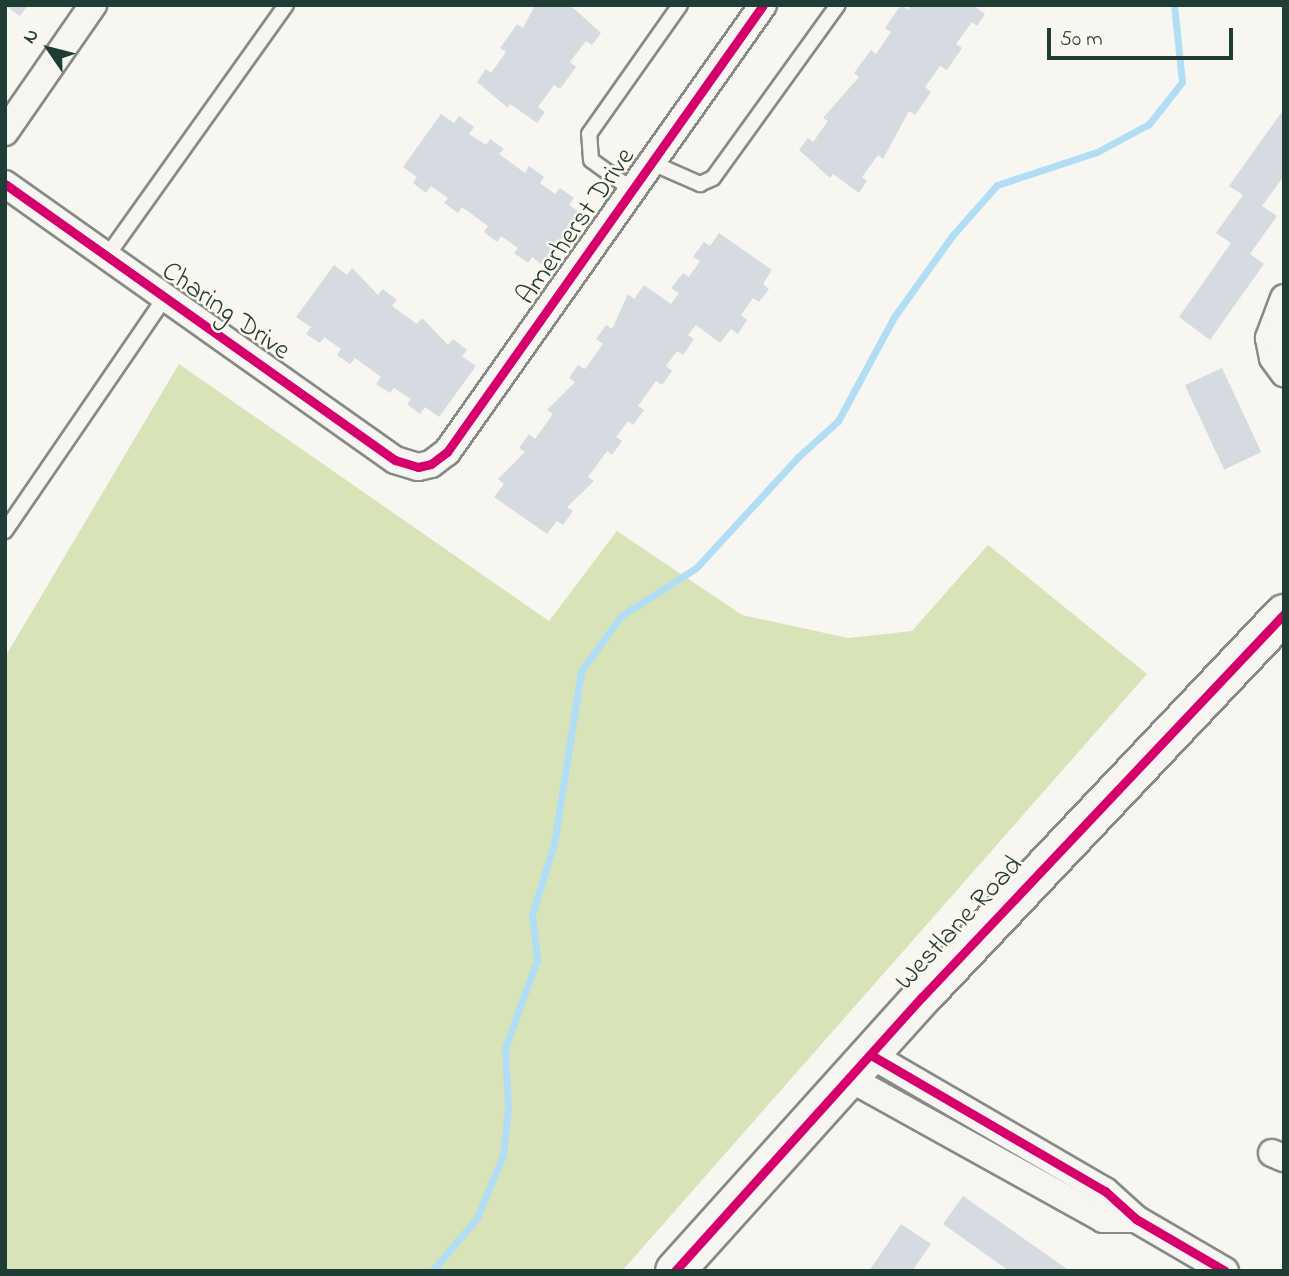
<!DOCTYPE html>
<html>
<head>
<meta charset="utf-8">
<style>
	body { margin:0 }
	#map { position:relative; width:1289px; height:1276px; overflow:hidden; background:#f8f6f0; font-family:"Indie Flower",sans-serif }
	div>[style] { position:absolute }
	.green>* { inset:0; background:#d9e3b8 }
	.stream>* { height:7px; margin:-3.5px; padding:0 3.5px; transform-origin:3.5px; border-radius:3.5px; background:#b1def4 }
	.building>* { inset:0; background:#d6dae1; transform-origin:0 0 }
	.roads { filter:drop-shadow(2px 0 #868b86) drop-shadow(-2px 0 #868b86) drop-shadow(0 2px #868b86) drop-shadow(0 -2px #868b86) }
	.service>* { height:14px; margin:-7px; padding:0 7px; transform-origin:7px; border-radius:7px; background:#f6f5f1 }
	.minor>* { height:26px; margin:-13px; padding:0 13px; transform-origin:13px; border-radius:13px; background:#f6f5f1 }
	.secondary>* { height:38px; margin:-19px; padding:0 19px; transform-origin:19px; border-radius:19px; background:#f6f5f1 }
	.cycleway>* { height:9px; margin:-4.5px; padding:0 4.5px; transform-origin:4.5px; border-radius:4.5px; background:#d6006c }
	span { translate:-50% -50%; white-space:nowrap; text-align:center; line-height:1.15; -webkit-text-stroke:5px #fbf7ec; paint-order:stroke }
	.street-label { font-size:28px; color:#1f3d34 }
	.frame { position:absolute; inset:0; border:7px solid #1f3d34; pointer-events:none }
	.north { position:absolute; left:14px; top:14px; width:70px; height:70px; -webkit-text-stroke:5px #fbf7ec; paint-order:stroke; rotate:305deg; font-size:19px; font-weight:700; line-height:28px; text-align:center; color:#1f3d34 }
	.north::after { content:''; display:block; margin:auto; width:24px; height:32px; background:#1f3d34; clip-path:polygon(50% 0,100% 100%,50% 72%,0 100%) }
	.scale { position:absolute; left:1047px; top:28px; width:186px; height:32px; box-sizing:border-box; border:4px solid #1f3d34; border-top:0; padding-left:9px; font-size:21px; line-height:24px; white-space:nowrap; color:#1f3d34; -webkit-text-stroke:5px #fbf7ec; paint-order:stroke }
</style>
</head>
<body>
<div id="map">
	<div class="green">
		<i style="clip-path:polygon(179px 364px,549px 621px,617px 531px,742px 615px,848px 638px,912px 631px,988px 545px,1147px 674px,622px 1271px,5px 1271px,5px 657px)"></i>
	</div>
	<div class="stream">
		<i style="left:432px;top:1271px;width:70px;rotate:-49.7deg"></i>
		<i style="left:477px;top:1218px;width:68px;rotate:-67.6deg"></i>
		<i style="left:503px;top:1155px;width:47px;rotate:-83.9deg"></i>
		<i style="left:508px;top:1108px;width:60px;rotate:-92.9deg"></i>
		<i style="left:505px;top:1048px;width:94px;rotate:-70deg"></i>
		<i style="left:537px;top:960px;width:46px;rotate:-96.2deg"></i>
		<i style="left:532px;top:914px;width:73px;rotate:-72.6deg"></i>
		<i style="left:554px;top:844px;width:175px;rotate:-81.1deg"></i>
		<i style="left:581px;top:671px;width:68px;rotate:-54deg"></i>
		<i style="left:621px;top:616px;width:89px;rotate:-32.6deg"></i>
		<i style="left:696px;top:568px;width:151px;rotate:-47.4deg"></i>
		<i style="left:798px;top:457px;width:54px;rotate:-42deg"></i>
		<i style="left:838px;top:421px;width:118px;rotate:-61.7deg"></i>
		<i style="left:894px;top:317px;width:100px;rotate:-54.4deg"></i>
		<i style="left:952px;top:236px;width:68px;rotate:-48.6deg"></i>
		<i style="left:997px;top:185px;width:105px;rotate:-18.3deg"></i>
		<i style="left:1097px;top:152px;width:59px;rotate:-28.3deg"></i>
		<i style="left:1149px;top:124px;width:53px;rotate:-51.8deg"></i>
		<i style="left:1182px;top:82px;width:77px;rotate:-95.9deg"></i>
	</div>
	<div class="building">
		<i style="clip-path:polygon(5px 5px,28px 5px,20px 16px)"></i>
		<i style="clip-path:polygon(535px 5px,571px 6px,601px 33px,592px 45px,586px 41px,570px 62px,576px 67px,560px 89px,554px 85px,538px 107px,545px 112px,537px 123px,510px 104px,508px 108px,477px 82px,486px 69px,491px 73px,506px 52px,500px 48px,517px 24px,523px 28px)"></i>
		<i style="clip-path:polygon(901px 5px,908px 10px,911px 5px,973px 5px,985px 14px,977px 26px,972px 22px,956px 44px,962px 48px,947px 70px,940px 66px,925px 87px,931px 92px,915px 115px,909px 111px,883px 159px,878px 155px,862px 177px,867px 181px,859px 193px,833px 174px,830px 178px,799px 150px,808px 138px,813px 142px,828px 121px,823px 118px,859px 77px,854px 73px,871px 50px,876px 54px,891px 32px,885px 28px)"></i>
		<i style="clip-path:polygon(1284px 109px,1284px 176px,1262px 206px,1277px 216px,1250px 254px,1264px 264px,1210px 340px,1179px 317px,1231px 243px,1216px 233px,1243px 195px,1229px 186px)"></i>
		<i style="clip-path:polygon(441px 114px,454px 123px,459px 116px,474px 127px,469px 134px,486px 145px,490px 139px,504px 149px,499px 154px,525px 173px,529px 166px,544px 177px,540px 183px,555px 194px,560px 188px,574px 198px,569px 205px,583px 215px,545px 267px,532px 257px,528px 263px,514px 253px,518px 248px,501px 236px,497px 242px,484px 232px,488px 226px,462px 207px,458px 213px,444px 203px,448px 198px,431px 186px,426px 193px,413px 183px,417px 177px,403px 167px)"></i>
		<i style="clip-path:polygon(719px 233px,772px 270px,763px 284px,769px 289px,759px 302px,753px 298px,741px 315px,747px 320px,738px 334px,731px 329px,720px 343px,696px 325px,688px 335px,694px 339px,683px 355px,677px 351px,666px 366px,672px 371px,662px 385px,656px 381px,638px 406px,644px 410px,633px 425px,628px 421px,616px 437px,622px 441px,612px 455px,607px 451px,588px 477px,594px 481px,567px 507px,573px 511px,563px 525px,557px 521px,547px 534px,494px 497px,504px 484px,498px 479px,525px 452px,519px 448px,529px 434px,535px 439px,553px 414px,547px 410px,575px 382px,569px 378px,578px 365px,585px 369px,603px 344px,596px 339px,606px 325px,612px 329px,628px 294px,634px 299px,644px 285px,671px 304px,679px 293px,671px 288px,683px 273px,689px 277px,700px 261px,693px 257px,704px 242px,710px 246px)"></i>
		<i style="clip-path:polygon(334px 265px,347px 275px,352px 268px,378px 295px,383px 289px,397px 300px,392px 306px,417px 324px,422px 318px,448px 345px,453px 339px,467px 350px,462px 356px,476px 366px,439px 417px,425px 407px,420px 414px,407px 404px,411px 399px,394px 388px,390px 393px,376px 384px,381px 377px,355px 358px,350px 364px,337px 355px,341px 349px,324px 337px,320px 343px,306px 334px,311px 327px,296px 317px)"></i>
		<i style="left:1222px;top:368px;width:93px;height:41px;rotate:65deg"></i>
		<i style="clip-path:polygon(963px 1196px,1070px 1271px,1009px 1271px,943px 1224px)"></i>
		<i style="clip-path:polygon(901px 1224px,931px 1244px,912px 1271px,869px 1271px)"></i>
	</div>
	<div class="roads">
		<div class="service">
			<i style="left:650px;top:162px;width:55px;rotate:23.7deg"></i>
			<i style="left:700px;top:184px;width:14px;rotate:-25deg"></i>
			<i style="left:713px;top:178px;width:213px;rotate:-54.2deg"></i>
			<i style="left:631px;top:189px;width:49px;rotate:-144.1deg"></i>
			<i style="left:591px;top:160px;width:26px;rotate:-94deg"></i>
			<i style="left:589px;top:134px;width:158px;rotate:-54.8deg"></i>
			<i style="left:107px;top:256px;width:308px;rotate:-54.5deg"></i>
			<i style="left:5px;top:531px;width:283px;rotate:-55.6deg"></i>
		</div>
		<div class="minor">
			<i style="left:5px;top:132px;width:155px;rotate:-55.3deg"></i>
			<i style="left:5px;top:184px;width:478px;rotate:35.3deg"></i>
			<i style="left:395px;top:460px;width:24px;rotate:17deg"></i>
			<i style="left:418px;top:467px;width:13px;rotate:-13deg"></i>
			<i style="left:431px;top:464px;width:20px;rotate:-37deg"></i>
			<i style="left:447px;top:452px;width:547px;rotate:-54.74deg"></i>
			<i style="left:1284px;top:298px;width:43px;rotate:110.6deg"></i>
			<i style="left:1269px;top:338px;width:20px;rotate:79deg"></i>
			<i style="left:1273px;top:358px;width:19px;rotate:54deg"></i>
			<i style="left:871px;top:1055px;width:271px;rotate:30.2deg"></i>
			<i style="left:1105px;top:1191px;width:42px;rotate:42.1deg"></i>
			<i style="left:1136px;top:1219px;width:103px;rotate:30.3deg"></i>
			<i style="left:849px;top:1078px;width:291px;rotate:29deg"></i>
			<i style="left:1103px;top:1219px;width:33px"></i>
			<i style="left:1272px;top:1153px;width:13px;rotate:23deg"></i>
		</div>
		<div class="secondary">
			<i style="left:675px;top:1271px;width:369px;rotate:-48deg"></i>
			<i style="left:922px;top:997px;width:527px;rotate:-46.61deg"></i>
		</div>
	</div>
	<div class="cycleway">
		<i style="left:5px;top:184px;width:478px;rotate:35.3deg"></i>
		<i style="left:395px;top:460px;width:24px;rotate:17deg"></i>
		<i style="left:418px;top:467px;width:13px;rotate:-13deg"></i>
		<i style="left:431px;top:464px;width:20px;rotate:-37deg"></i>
		<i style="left:447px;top:452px;width:547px;rotate:-54.74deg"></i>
		<i style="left:871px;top:1055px;width:271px;rotate:30.2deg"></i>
		<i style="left:1105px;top:1191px;width:42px;rotate:42.1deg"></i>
		<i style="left:1136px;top:1219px;width:103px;rotate:30.3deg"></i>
		<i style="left:675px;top:1271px;width:369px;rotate:-48deg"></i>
		<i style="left:922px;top:997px;width:527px;rotate:-46.61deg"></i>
	</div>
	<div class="street-label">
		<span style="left:577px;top:227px;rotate:-55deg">Amerherst Drive</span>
		<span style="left:225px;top:312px;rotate:35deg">Charing Drive</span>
		<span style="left:960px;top:924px;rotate:-47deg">Westlane Road</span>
	</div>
	<div class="frame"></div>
	<div class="north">N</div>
	<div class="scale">50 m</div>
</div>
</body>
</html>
